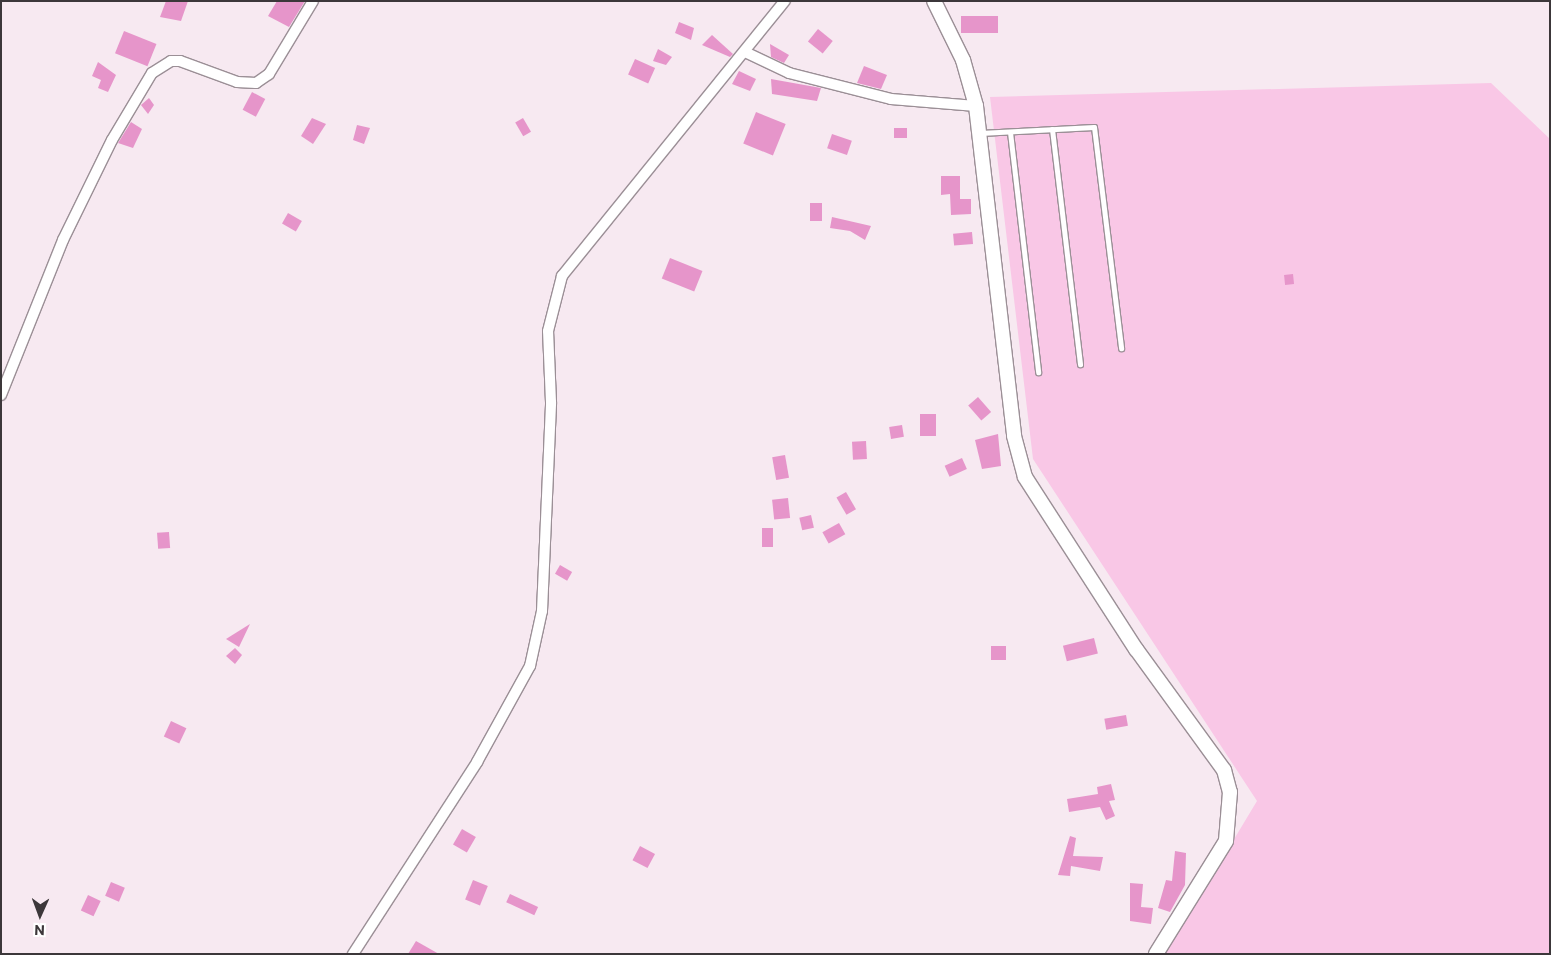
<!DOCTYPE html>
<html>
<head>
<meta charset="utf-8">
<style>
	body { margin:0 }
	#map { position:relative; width:1551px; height:955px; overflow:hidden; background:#f7e9f1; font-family:Commissioner,sans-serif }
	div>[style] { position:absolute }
	.green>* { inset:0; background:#f9c7e6 }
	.building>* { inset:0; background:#e695ca; transform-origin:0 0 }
	.roads { filter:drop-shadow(1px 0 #9b8f96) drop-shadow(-1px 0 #9b8f96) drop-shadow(0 1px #9b8f96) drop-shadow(0 -1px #9b8f96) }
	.lane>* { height:5px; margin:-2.5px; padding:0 2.5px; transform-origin:2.5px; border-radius:2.5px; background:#fff }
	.street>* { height:10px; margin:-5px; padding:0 5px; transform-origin:5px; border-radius:5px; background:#fff }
	.secondary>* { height:14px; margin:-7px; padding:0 7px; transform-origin:7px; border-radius:7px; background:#fff }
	span { translate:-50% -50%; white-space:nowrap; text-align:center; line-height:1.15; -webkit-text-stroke:5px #fff; paint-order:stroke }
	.frame { position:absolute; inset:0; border:2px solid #3c373a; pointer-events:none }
	.north { position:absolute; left:15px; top:890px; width:50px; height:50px; -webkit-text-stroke:4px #fff; paint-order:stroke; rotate:182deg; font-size:14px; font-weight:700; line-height:20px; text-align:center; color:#3c373a }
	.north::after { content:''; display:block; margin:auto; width:18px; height:22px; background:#3c373a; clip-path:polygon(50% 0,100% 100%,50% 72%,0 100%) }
</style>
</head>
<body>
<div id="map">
	<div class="green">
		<i style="clip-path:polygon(1491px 83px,1550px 139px,1550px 954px,1165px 954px,1257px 801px,1033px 459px,990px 97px)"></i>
	</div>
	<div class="building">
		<i style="clip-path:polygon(166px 1px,188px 1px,181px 21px,160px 17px)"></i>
		<i style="clip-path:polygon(277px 1px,305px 1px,289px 27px,268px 16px)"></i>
		<i style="left:961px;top:16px;width:37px;height:17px"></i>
		<i style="clip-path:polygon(679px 22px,694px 28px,691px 40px,675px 33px)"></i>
		<i style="left:818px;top:29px;width:19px;height:16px;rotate:39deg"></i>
		<i style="left:124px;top:31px;width:35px;height:24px;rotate:22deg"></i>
		<i style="clip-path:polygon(712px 35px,733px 54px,730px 57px,702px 45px)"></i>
		<i style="clip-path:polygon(770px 44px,789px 55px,784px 63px,771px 57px)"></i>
		<i style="clip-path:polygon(658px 49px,672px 57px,666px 65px,653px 61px)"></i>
		<i style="left:635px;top:59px;width:22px;height:17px;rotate:24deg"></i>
		<i style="clip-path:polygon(98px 62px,116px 75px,108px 92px,98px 88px,101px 80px,92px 76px)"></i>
		<i style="clip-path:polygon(864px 66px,887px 75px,881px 89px,857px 83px)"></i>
		<i style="clip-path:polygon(739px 71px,756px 79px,750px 91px,732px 84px)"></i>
		<i style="clip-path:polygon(771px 79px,821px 88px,817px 101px,772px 94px)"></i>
		<i style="left:252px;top:92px;width:15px;height:20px;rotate:28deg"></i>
		<i style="clip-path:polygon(149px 98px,154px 105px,148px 114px,141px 105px)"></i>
		<i style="left:756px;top:112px;width:32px;height:34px;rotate:22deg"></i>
		<i style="clip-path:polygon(312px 118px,326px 124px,313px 144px,301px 136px)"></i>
		<i style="left:523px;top:118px;width:16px;height:9px;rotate:60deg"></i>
		<i style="clip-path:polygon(131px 122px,142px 129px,133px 148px,118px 143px)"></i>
		<i style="clip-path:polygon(357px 125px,370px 128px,364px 144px,353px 140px)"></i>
		<i style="left:894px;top:128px;width:13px;height:10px"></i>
		<i style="left:832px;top:134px;width:21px;height:15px;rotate:19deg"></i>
		<i style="clip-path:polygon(941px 176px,960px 176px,960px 199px,971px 199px,971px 214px,951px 215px,950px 194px,941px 195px)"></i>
		<i style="left:810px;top:203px;width:12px;height:18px"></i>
		<i style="left:288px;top:213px;width:16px;height:12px;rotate:30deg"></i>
		<i style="clip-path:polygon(832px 217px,871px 226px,865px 240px,850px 231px,830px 228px)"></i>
		<i style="left:972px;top:232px;width:12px;height:19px;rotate:85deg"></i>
		<i style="left:670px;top:258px;width:35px;height:22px;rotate:22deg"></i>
		<i style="left:1293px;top:274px;width:10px;height:9px;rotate:84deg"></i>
		<i style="left:978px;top:397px;width:20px;height:13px;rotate:49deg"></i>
		<i style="left:920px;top:414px;width:16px;height:22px"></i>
		<i style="left:902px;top:425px;width:12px;height:13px;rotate:81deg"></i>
		<i style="clip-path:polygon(998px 434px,1001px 466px,982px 469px,975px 440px)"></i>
		<i style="left:866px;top:441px;width:18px;height:14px;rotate:87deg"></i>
		<i style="left:785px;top:455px;width:23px;height:13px;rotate:80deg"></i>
		<i style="left:962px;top:458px;width:12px;height:19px;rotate:66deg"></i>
		<i style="left:846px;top:492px;width:20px;height:11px;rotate:60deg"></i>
		<i style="left:788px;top:498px;width:20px;height:16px;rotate:84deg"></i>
		<i style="left:811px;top:515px;width:13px;height:12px;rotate:77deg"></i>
		<i style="left:839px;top:523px;width:13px;height:19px;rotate:61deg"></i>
		<i style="left:762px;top:528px;width:11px;height:19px"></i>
		<i style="left:169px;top:532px;width:16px;height:12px;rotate:86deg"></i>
		<i style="left:560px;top:565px;width:14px;height:10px;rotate:30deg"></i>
		<i style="clip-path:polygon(250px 624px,239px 647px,226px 639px)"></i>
		<i style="left:1094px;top:638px;width:16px;height:32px;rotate:76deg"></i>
		<i style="left:991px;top:646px;width:15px;height:14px"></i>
		<i style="clip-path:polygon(235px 648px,242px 655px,235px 664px,226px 656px)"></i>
		<i style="left:1126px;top:715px;width:11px;height:22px;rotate:80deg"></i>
		<i style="left:171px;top:721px;width:17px;height:17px;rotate:25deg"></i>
		<i style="clip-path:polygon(1111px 784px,1115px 800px,1109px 801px,1115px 816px,1106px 820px,1100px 807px,1069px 812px,1067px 799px,1098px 794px,1097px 787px)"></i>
		<i style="left:462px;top:829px;width:16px;height:18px;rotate:30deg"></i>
		<i style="clip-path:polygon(1070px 836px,1076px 838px,1073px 856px,1103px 857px,1100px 871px,1071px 866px,1070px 876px,1058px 875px)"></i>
		<i style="left:640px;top:846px;width:17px;height:16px;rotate:28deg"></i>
		<i style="clip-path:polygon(1175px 851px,1186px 853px,1185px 885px,1170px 912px,1158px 908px,1166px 880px,1172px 881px)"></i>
		<i style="left:473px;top:880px;width:16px;height:21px;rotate:22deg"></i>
		<i style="left:111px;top:882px;width:15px;height:15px;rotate:23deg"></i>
		<i style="clip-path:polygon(1130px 883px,1143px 884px,1141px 907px,1153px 908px,1151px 924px,1130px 921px)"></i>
		<i style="left:510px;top:894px;width:31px;height:9px;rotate:25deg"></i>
		<i style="left:88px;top:895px;width:14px;height:17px;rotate:25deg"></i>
		<i style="clip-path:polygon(416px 941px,439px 954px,408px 954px)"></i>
	</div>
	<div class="roads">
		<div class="lane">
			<i style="left:1052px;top:129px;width:237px;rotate:83.2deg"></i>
			<i style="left:1010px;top:132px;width:242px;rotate:83.3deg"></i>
			<i style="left:980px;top:133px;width:114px;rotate:-3deg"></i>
			<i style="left:1094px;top:127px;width:223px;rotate:83deg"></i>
		</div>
		<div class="street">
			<i style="left:745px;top:52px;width:49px;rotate:25.5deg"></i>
			<i style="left:789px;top:73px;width:105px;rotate:14.3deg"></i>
			<i style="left:891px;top:99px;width:85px;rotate:4.7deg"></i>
			<i style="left:1px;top:395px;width:167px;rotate:-68.2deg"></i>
			<i style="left:63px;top:240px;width:111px;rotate:-63.9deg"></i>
			<i style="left:112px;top:140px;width:78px;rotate:-59.2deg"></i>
			<i style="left:152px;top:73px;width:22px;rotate:-32deg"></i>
			<i style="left:171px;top:61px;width:9px"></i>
			<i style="left:180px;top:61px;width:61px;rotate:20.2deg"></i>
			<i style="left:237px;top:82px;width:19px;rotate:3deg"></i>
			<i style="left:256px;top:83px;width:16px;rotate:-35deg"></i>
			<i style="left:269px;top:74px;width:85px;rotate:-58.9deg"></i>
			<i style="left:353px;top:954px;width:229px;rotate:-57.1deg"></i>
			<i style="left:477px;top:762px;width:110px;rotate:-61.1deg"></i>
			<i style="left:530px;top:666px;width:56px;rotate:-77.7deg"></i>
			<i style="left:542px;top:611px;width:209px;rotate:-87.5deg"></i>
			<i style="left:551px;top:402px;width:71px;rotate:-92.4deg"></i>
			<i style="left:548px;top:331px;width:57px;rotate:-75.7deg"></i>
			<i style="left:562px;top:276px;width:354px;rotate:-51deg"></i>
		</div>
		<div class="secondary">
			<i style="left:934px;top:1px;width:66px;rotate:63.8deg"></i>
			<i style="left:963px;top:60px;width:48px;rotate:74.2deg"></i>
			<i style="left:976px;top:106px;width:332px;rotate:83.4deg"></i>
			<i style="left:1014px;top:436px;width:42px;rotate:75deg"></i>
			<i style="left:1025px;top:477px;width:205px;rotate:57.2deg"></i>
			<i style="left:1136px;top:649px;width:150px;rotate:54deg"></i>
			<i style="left:1224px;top:770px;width:23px;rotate:75deg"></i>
			<i style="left:1230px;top:792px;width:49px;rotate:94.7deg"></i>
			<i style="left:1226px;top:841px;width:133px;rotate:121.8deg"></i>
		</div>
	</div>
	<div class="frame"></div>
	<div class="north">N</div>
</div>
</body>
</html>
